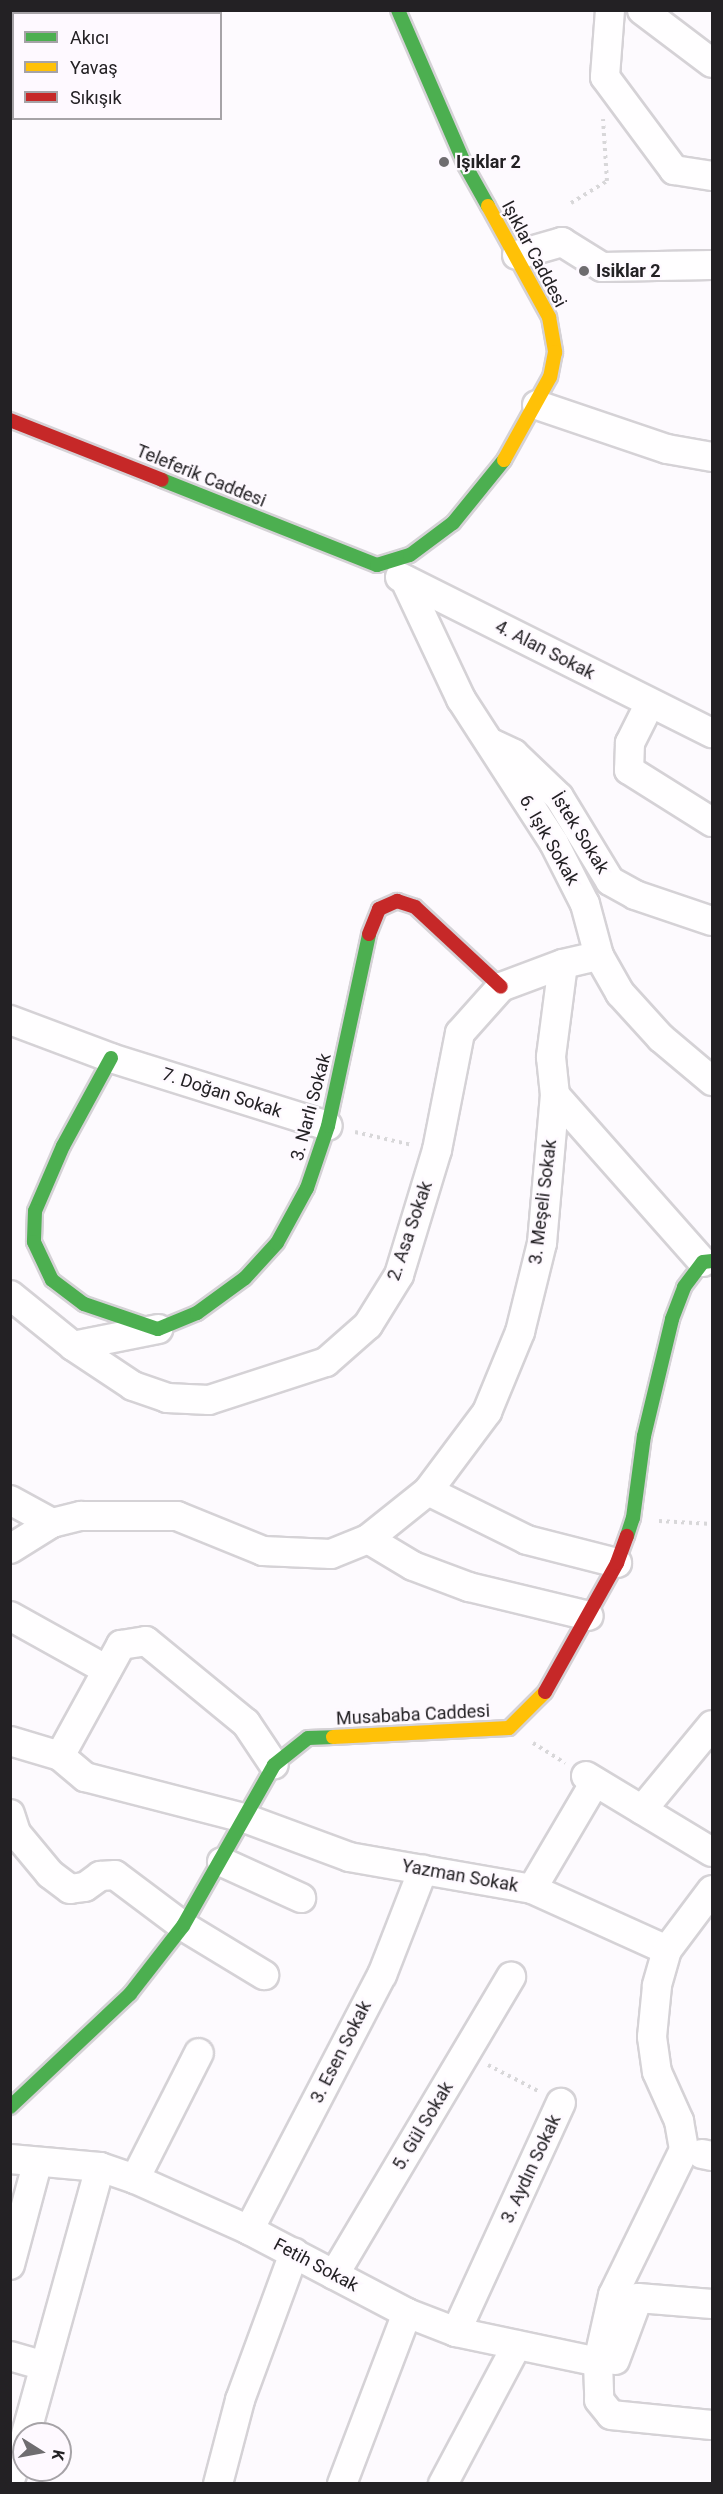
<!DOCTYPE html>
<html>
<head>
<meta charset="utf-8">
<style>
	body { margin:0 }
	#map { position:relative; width:723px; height:2494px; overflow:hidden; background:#fdfafe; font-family:Roboto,sans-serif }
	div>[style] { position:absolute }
	.path>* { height:4px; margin-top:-2px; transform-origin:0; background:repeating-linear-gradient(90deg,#d8d7d9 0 3px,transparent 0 7.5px) }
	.roads { filter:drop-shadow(2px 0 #d5d2d6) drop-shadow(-2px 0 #d5d2d6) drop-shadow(0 2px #d5d2d6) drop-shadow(0 -2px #d5d2d6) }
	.street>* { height:28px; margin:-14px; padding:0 14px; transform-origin:14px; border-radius:14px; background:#fffeff }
	.fast>* { height:14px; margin:-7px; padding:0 7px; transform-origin:7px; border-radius:7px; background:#4caf50 }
	.slow>* { height:14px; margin:-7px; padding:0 7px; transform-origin:7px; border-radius:7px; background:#ffc107 }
	.jam>* { height:14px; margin:-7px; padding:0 7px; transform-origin:7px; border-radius:7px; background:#c62828 }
	.dots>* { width:16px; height:16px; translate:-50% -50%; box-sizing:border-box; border:3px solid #fef9ff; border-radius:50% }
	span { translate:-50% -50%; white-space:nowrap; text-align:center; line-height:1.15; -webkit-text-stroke:4.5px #fef9ff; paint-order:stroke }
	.poi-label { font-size:18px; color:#232124; font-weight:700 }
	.left { translate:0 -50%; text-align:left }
	.street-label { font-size:18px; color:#232124 }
	.frame { position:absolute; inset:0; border:12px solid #232124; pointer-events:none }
	.legend { position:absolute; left:12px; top:12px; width:210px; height:108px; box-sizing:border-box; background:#fef9ff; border:2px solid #a6a3a7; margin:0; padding:8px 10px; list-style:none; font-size:18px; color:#232124 }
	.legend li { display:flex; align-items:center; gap:12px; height:30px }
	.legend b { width:30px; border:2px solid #a6a3a7 }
	.north { position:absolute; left:12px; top:2422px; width:60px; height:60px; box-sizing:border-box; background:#fef9ff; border:2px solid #a6a3a7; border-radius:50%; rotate:101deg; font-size:16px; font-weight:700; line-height:24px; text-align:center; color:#232124 }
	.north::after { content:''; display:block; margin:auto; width:21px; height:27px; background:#6f6d70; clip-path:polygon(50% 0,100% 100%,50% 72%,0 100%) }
</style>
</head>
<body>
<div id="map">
	<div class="path">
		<i style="left:571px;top:203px;width:42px;rotate:-31.4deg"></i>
		<i style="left:607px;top:181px;width:62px;rotate:-93.7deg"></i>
		<i style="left:355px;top:1132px;width:58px;rotate:12.8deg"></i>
		<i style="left:659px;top:1521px;width:53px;rotate:3.2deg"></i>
		<i style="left:533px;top:1743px;width:38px;rotate:32deg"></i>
		<i style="left:488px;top:2065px;width:59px;rotate:27.4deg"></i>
	</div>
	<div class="roads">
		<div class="street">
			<i style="left:610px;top:10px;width:67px;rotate:94.3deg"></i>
			<i style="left:605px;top:77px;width:116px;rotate:53.4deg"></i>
			<i style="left:674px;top:170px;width:38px;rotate:9deg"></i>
			<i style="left:642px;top:10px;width:88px;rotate:37.1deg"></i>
			<i style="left:517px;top:255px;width:47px;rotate:-16.1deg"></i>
			<i style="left:562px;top:242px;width:47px;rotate:32deg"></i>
			<i style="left:602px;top:267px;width:110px;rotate:-1deg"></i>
			<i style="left:537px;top:405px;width:137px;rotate:18.7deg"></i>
			<i style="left:667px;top:449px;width:46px;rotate:10.1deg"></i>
			<i style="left:400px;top:577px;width:349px;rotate:26.6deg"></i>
			<i style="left:405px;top:580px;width:132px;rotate:64.8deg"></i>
			<i style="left:461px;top:699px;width:171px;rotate:57.1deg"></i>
			<i style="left:554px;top:843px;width:68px;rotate:63.1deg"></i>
			<i style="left:585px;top:904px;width:54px;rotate:74.9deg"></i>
			<i style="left:599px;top:956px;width:43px;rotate:60.4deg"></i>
			<i style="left:620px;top:993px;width:61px;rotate:47.7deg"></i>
			<i style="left:661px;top:1038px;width:67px;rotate:40.1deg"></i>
			<i style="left:650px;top:703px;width:45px;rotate:116.6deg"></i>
			<i style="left:630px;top:743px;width:27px;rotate:92deg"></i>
			<i style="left:629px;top:770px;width:98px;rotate:32.1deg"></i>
			<i style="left:493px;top:744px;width:23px;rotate:25deg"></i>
			<i style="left:514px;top:754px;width:62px;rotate:43.7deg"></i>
			<i style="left:559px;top:797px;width:98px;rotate:58.7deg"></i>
			<i style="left:610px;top:881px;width:29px;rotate:29deg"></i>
			<i style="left:635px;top:895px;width:81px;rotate:18.7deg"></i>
			<i style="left:563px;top:964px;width:94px;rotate:97.4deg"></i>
			<i style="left:551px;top:1057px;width:38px;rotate:84deg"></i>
			<i style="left:555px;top:1095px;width:223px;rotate:48.5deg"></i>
			<i style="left:10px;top:1020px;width:108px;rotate:20.6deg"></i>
			<i style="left:111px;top:1058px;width:227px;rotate:17.4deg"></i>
			<i style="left:10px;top:1295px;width:81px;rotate:39deg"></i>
			<i style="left:73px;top:1346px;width:72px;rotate:33.7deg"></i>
			<i style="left:133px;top:1386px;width:36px;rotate:19deg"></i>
			<i style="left:167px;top:1398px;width:42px;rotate:2.7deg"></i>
			<i style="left:209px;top:1400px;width:123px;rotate:-18deg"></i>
			<i style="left:326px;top:1362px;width:56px;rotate:-41.4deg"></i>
			<i style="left:368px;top:1325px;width:59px;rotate:-58.2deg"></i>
			<i style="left:399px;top:1275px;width:131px;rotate:-73.1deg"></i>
			<i style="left:437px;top:1150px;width:119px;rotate:-78.9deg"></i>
			<i style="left:460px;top:1033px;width:62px;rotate:-48.3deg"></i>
			<i style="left:501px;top:987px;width:66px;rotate:-20.4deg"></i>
			<i style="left:563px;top:964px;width:37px;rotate:-13deg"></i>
			<i style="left:73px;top:1346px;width:87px;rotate:-11.3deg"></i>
			<i style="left:428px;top:1491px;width:110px;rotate:26.3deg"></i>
			<i style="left:527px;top:1540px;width:93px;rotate:14.3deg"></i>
			<i style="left:10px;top:1500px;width:48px;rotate:28.7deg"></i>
			<i style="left:368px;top:1539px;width:52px;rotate:31deg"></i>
			<i style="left:413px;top:1566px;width:60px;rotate:20.6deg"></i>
			<i style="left:469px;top:1587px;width:123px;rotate:13.6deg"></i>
			<i style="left:10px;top:1549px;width:49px;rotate:-31.8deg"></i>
			<i style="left:52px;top:1523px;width:30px;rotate:-14deg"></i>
			<i style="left:81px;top:1516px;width:96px"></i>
			<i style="left:177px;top:1516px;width:93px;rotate:22.1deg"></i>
			<i style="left:263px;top:1551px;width:68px;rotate:2.5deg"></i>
			<i style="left:331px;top:1554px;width:40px;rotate:-22deg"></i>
			<i style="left:368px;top:1539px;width:77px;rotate:-38.7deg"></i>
			<i style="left:428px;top:1491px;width:99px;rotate:-53.2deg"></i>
			<i style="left:487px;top:1412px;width:87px;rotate:-67.6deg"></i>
			<i style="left:520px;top:1332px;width:92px;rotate:-76.1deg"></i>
			<i style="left:542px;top:1243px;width:149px;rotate:-85deg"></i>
			<i style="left:10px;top:1616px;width:111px;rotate:29.1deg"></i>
			<i style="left:10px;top:1741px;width:52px;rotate:16.7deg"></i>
			<i style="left:60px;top:1756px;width:33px;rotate:40deg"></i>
			<i style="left:85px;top:1777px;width:167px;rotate:14.5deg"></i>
			<i style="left:247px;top:1819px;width:109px;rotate:20.4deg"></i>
			<i style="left:349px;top:1857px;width:186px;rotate:9.9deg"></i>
			<i style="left:532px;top:1889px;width:148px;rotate:24.3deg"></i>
			<i style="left:60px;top:1756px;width:127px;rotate:-61.2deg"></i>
			<i style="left:121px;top:1645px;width:25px;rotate:-9deg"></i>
			<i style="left:146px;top:1641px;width:129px;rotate:39.4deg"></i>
			<i style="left:246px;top:1723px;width:50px;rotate:56.3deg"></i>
			<i style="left:586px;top:1776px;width:147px;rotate:31.1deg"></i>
			<i style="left:642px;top:1810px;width:110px;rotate:-50.5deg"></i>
			<i style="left:10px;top:1814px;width:20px;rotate:72deg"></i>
			<i style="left:16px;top:1833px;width:53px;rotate:50.3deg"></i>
			<i style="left:50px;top:1874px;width:25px;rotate:37deg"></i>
			<i style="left:70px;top:1889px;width:15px;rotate:-8deg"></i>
			<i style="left:85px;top:1887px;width:19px;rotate:-36deg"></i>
			<i style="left:100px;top:1876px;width:15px;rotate:-4deg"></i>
			<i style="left:115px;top:1875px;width:85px;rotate:36.9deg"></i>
			<i style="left:183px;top:1926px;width:95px;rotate:31.2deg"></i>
			<i style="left:222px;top:1862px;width:87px;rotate:24.5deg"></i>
			<i style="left:532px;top:1889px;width:124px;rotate:-59.5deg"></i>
			<i style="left:712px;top:1890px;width:75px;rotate:126.9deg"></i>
			<i style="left:667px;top:1950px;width:37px;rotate:106deg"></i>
			<i style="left:657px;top:1986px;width:51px;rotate:95.6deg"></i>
			<i style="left:652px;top:2037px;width:35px;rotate:82deg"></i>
			<i style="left:657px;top:2072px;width:54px;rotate:65.8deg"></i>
			<i style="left:679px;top:2121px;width:29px;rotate:80deg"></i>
			<i style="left:684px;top:2150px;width:161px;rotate:116.1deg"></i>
			<i style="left:613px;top:2295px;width:69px;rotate:102.6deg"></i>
			<i style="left:598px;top:2362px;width:38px;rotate:88deg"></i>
			<i style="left:599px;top:2400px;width:19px;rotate:51deg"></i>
			<i style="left:611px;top:2415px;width:101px;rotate:5.7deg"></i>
			<i style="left:702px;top:2154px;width:10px;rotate:11deg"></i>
			<i style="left:10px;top:2159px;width:90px;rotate:5.1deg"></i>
			<i style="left:100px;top:2167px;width:37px;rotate:19deg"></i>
			<i style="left:135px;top:2179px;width:125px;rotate:24.1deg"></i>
			<i style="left:249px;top:2230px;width:178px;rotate:27.7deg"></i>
			<i style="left:407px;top:2313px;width:53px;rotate:21.2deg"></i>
			<i style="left:456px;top:2332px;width:145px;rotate:11.9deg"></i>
			<i style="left:135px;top:2179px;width:141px;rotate:-63.1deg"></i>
			<i style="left:249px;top:2230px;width:288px;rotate:-62.5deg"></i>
			<i style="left:382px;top:1975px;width:113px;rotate:-68.7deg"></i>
			<i style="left:10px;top:2265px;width:105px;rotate:-75deg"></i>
			<i style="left:334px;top:2275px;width:347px;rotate:-59.3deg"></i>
			<i style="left:456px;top:2332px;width:252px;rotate:-65.4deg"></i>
			<i style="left:10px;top:2356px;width:36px;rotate:16deg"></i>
			<i style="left:615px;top:2360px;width:66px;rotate:-69.6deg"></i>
			<i style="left:638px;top:2298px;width:74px;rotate:4.6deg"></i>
			<i style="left:26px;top:2434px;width:277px;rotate:-74.5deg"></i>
			<i style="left:10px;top:2480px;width:42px;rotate:-70.7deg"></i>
			<i style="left:218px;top:2484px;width:87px;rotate:-75.3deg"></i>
			<i style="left:240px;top:2400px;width:157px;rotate:-69.8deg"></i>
			<i style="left:342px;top:2484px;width:183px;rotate:-69.2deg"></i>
			<i style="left:443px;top:2484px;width:157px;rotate:-62deg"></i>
		</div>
		<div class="fast">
			<i style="left:398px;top:10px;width:169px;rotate:66.6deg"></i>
			<i style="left:465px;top:165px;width:47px;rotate:60.7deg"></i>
			<i style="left:162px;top:480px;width:231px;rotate:21.6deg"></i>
			<i style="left:377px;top:565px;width:34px;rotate:-17deg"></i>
			<i style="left:410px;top:555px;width:54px;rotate:-36.7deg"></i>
			<i style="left:453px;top:523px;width:81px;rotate:-51deg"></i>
			<i style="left:111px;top:1058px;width:100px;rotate:118.6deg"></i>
			<i style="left:63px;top:1146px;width:71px;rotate:113.3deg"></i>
			<i style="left:35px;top:1211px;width:31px;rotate:92deg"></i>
			<i style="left:34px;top:1242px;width:42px;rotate:64.7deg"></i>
			<i style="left:52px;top:1280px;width:40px;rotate:37deg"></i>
			<i style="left:84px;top:1304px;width:78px;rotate:18.7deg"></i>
			<i style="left:158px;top:1329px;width:42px;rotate:-22.3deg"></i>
			<i style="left:197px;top:1313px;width:59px;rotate:-36.1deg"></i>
			<i style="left:245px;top:1278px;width:47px;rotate:-47.6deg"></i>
			<i style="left:277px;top:1243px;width:63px;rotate:-61.4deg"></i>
			<i style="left:307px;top:1188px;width:65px;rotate:-71.3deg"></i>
			<i style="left:328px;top:1126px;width:196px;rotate:-77.9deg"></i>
			<i style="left:627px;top:1536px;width:19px;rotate:-72deg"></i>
			<i style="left:633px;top:1518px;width:83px;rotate:-82.4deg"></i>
			<i style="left:644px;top:1436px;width:120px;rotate:-76.5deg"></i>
			<i style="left:672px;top:1319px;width:34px;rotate:-69deg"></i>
			<i style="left:684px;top:1287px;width:31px;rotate:-53deg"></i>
			<i style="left:703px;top:1262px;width:9px;rotate:-6deg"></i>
			<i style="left:10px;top:2107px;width:165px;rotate:-43.3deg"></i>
			<i style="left:130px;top:1994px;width:86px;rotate:-52.1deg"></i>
			<i style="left:183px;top:1926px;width:185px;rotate:-60.5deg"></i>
			<i style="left:274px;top:1765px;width:43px;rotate:-38.5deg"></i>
			<i style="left:308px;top:1738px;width:25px;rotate:-2deg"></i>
		</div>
		<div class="slow">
			<i style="left:488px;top:206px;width:127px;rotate:61.2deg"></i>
			<i style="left:549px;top:317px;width:36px;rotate:80deg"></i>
			<i style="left:555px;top:352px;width:25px;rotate:101deg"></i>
			<i style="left:550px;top:377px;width:95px;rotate:119deg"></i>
			<i style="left:333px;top:1737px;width:176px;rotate:-2.9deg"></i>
			<i style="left:509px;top:1728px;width:51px;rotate:-45deg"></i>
		</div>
		<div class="jam">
			<i style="left:10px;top:420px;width:163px;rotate:21.5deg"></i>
			<i style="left:369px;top:934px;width:27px;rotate:-68deg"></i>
			<i style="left:379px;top:909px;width:20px;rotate:-24deg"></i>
			<i style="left:397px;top:901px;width:19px;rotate:18deg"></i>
			<i style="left:415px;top:907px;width:117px;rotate:42.9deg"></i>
			<i style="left:545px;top:1692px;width:148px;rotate:-60.8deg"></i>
			<i style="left:617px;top:1563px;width:29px;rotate:-70deg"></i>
		</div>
	</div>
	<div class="dots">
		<i style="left:444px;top:162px;background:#6f6d70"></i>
		<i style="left:584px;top:271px;background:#6f6d70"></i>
	</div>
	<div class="poi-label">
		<span class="left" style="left:456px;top:162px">Işıklar 2</span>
		<span class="left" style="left:596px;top:271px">Isiklar 2</span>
	</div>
	<div class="street-label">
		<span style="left:534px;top:254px;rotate:62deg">Işıklar Caddesi</span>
		<span style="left:201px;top:476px;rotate:22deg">Teleferik Caddesi</span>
		<span style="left:545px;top:650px;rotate:27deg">4. Alan Sokak</span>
		<span style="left:580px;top:833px;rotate:58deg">İstek Sokak</span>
		<span style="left:549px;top:840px;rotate:60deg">6. Işık Sokak</span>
		<span style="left:222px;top:1093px;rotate:18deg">7. Doğan Sokak</span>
		<span style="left:311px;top:1107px;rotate:-75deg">3. Narlı Sokak</span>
		<span style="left:543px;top:1202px;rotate:-83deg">3. Meşeli Sokak</span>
		<span style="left:410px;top:1231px;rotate:-71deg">2. Asa Sokak</span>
		<span style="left:413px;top:1715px;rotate:-3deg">Musababa Caddesi</span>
		<span style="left:460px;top:1876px;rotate:10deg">Yazman Sokak</span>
		<span style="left:341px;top:2052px;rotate:-63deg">3. Esen Sokak</span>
		<span style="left:423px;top:2126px;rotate:-59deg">5. Gül Sokak</span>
		<span style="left:531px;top:2169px;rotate:-65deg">3. Aydın Sokak</span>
		<span style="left:316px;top:2265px;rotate:28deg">Fetih Sokak</span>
	</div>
	<div class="frame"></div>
	<ul class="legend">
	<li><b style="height:8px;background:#4caf50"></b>Akıcı</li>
	<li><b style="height:8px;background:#ffc107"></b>Yavaş</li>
	<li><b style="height:8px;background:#c62828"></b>Sıkışık</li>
	</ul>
	<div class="north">K</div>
</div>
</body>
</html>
